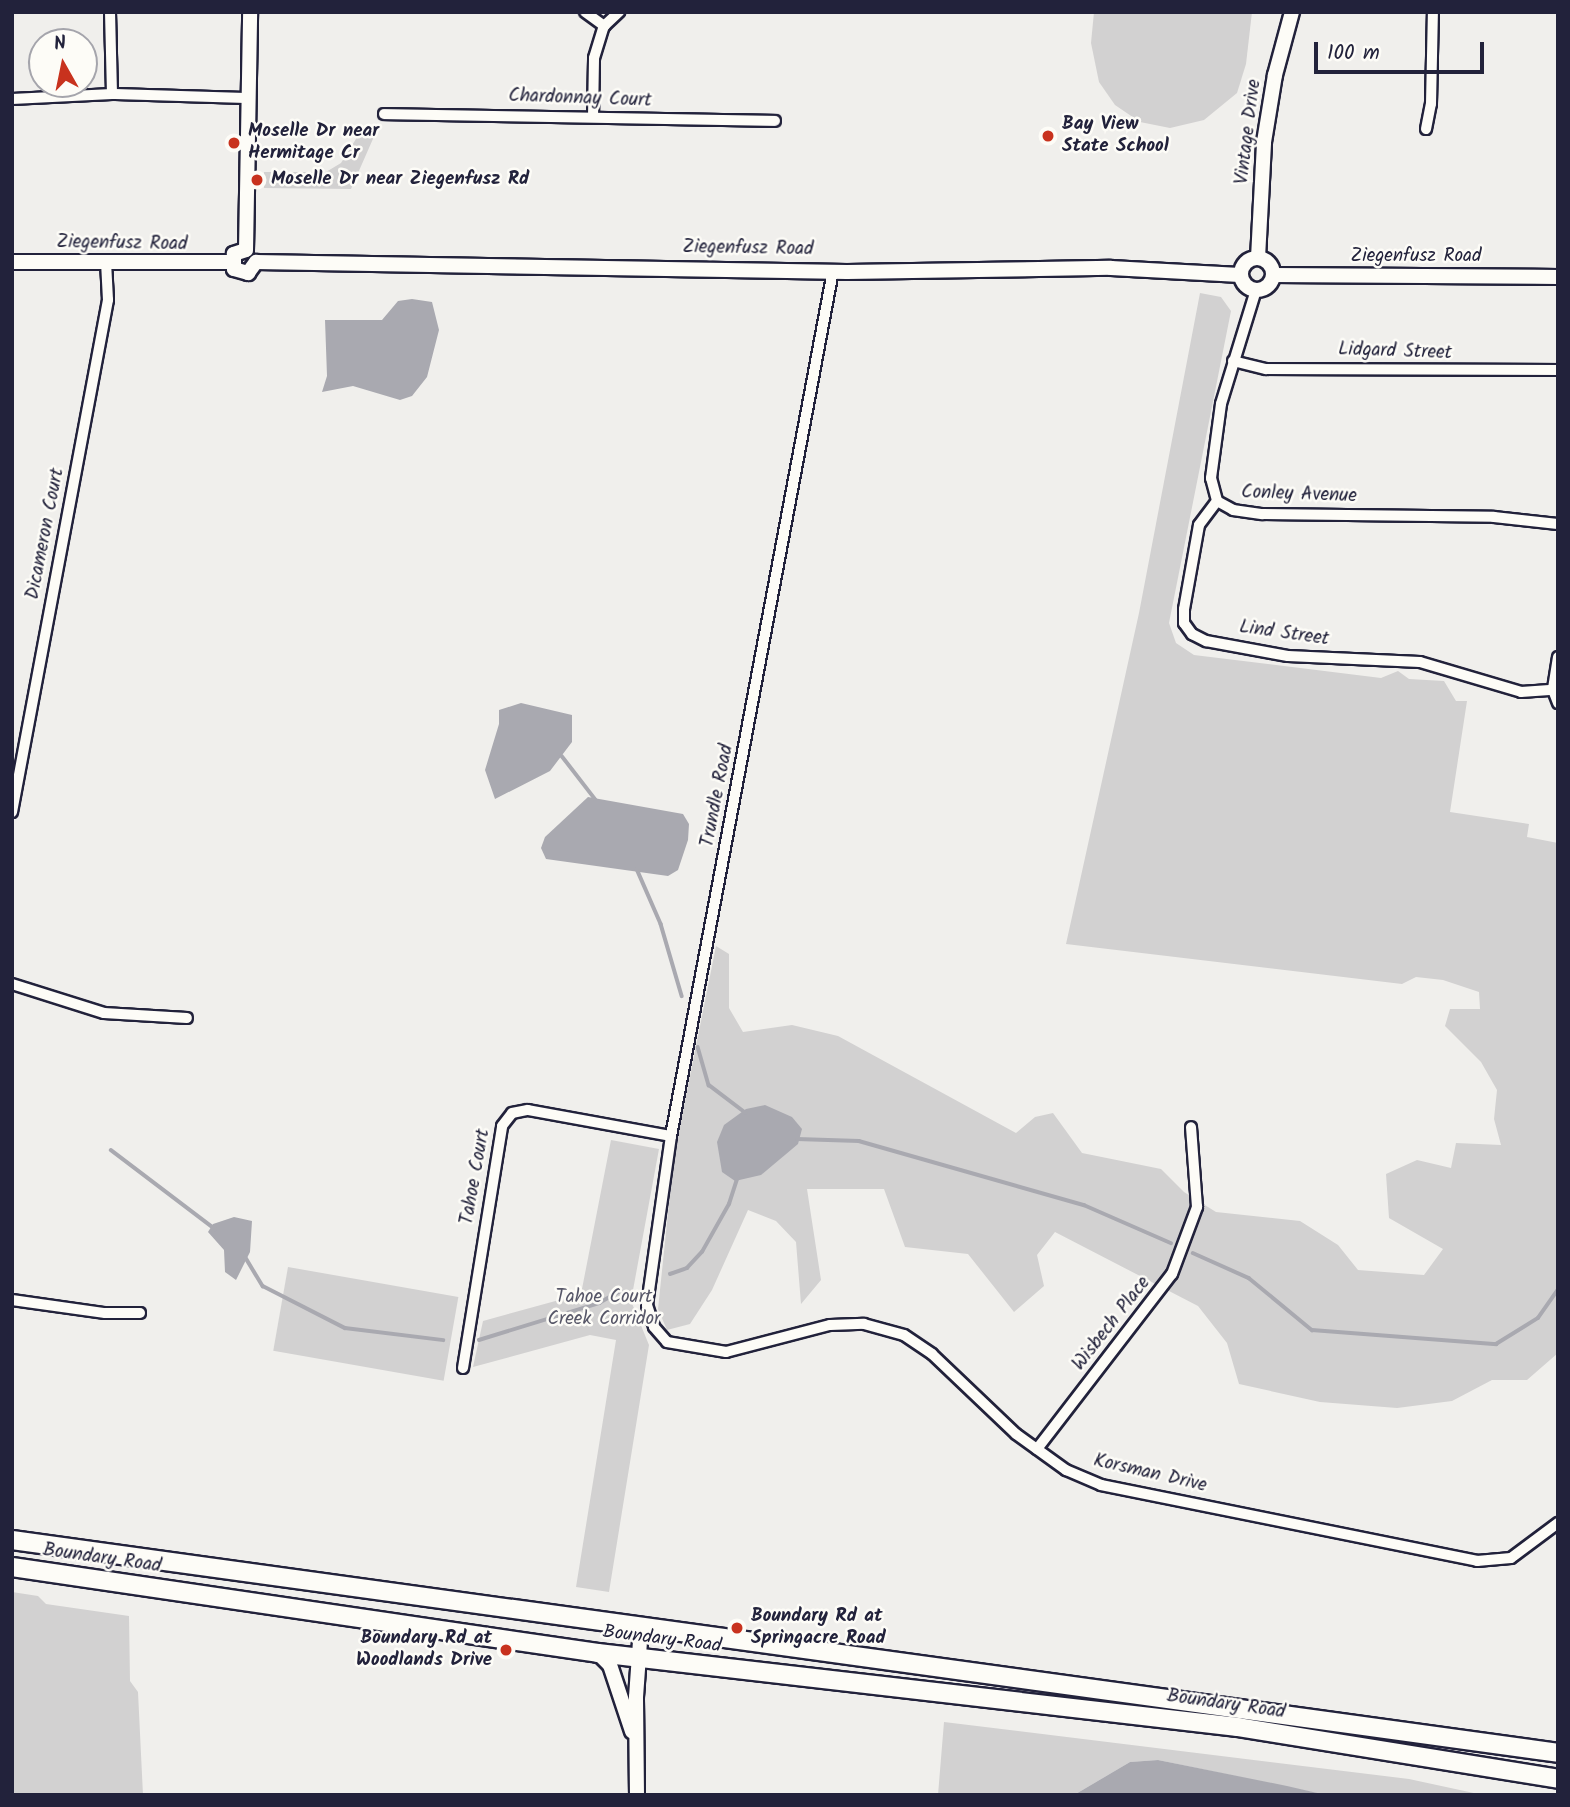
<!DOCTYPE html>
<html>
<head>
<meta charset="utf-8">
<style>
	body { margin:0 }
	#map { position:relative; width:1570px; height:1807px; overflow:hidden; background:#f0efec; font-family:Kalam,sans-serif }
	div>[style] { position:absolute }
	.green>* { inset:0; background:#d2d1d1; transform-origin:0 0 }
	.water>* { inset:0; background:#a9a9b0 }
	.stream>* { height:3.5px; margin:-1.75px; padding:0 1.75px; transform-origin:1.75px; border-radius:1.75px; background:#a9a9b0 }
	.roads { filter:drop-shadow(2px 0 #22223b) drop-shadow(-2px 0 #22223b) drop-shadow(0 2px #22223b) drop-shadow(0 -2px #22223b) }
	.street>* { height:10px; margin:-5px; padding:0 5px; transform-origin:5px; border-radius:5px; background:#fdfcf7 }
	.secondary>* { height:14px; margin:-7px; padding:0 7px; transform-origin:7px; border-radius:7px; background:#fdfcf7 }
	.secondary>.ring { margin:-7px; padding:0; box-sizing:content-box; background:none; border:14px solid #fdfcf7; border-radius:50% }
	.highway>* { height:18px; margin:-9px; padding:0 9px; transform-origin:9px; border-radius:9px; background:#fdfcf7 }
	.dots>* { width:19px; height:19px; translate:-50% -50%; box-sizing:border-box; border:4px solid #fdfcf7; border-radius:50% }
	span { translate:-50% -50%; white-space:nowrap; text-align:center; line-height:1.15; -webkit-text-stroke:5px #fdfcf7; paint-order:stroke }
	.street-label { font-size:19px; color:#22223b }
	.poi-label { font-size:19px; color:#22223b; font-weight:700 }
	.left { translate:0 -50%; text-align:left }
	.right { translate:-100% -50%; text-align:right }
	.park-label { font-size:19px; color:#575768 }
	.frame { position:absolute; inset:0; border:14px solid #22223b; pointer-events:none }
	.north { position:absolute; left:28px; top:28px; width:70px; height:70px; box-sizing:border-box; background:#fdfcf7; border:2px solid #a5a5ac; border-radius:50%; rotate:351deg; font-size:19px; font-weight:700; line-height:28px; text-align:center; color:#22223b }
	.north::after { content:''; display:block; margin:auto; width:24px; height:32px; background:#c8321e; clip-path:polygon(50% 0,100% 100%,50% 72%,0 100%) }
	.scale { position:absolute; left:1314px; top:42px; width:170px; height:32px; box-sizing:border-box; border:4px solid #22223b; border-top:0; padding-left:9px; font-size:21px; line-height:24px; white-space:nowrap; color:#22223b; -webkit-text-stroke:5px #fdfcf7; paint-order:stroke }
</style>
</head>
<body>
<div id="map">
	<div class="green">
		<i style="clip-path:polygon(1094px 12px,1252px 12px,1246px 64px,1237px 93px,1204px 120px,1170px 128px,1140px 122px,1115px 105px,1099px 82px,1091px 43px)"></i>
		<i style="clip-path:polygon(364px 126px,376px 132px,351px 189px,264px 188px,264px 172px,326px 172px,341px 163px)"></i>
		<i style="clip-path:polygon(1200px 293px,1221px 297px,1231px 311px,1169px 623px,1176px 643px,1194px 655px,1381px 678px,1398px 671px,1409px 679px,1444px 681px,1456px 701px,1467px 701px,1450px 812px,1529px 824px,1527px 837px,1558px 843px,1558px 1353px,1527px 1380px,1492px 1380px,1452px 1401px,1397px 1408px,1320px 1402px,1239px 1384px,1227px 1343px,1198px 1306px,1055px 1232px,1037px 1255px,1044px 1286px,1014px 1312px,968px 1254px,905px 1247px,884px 1189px,807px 1189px,821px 1280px,801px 1304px,796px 1242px,776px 1221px,748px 1210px,712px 1290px,690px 1324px,667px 1330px,658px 1309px,674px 1156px,716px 946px,729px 954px,729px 1008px,743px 1032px,792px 1025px,838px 1036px,1016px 1133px,1035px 1117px,1053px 1113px,1082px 1153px,1161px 1169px,1184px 1192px,1216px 1212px,1300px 1221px,1338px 1245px,1358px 1270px,1424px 1275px,1443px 1249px,1389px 1218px,1386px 1174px,1417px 1160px,1451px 1168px,1456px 1143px,1501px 1145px,1494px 1119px,1497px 1090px,1481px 1062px,1445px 1026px,1450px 1009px,1480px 1009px,1479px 992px,1443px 980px,1416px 977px,1402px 984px,1066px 944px,1139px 613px)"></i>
		<i style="clip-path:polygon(611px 1140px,659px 1149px,631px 1301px,649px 1345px,609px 1592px,576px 1587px,616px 1340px,590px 1335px,473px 1367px,483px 1321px,581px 1294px)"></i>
		<i style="left:288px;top:1267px;width:173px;height:85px;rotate:10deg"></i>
		<i style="clip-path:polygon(12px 1592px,38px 1596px,46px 1604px,129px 1616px,130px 1681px,138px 1692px,143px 1795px,12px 1795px)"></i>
		<i style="clip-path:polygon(944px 1722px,1409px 1779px,1483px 1795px,1326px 1795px,1158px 1760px,1130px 1762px,1074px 1795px,938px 1795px)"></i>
	</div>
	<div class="water">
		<i style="clip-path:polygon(412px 299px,432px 302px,439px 330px,427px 377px,412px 396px,400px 400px,353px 386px,322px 392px,327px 376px,325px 320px,382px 320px,398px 301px)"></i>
		<i style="clip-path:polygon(521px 703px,572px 715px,572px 742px,550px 771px,495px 799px,485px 770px,499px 724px,499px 710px)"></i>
		<i style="clip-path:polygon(588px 797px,683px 814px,689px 824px,688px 840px,678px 870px,668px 876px,546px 859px,541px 848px,545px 837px)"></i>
		<i style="clip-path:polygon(765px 1105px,792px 1117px,802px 1129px,798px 1144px,761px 1175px,735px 1181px,722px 1172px,717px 1142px,724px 1125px,746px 1109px)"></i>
		<i style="clip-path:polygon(234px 1217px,252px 1221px,250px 1252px,236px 1280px,225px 1272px,224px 1250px,208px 1232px,213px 1224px)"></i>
		<i style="clip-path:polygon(1158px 1760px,1287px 1786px,1326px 1795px,1074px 1795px,1130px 1762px)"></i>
	</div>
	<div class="stream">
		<i style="left:562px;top:756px;width:56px;rotate:52.3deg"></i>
		<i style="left:637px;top:869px;width:60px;rotate:66.4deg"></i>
		<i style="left:661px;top:924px;width:75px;rotate:73.7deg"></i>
		<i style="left:698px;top:1047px;width:40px;rotate:74deg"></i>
		<i style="left:709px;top:1085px;width:46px;rotate:37.1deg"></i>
		<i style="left:797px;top:1139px;width:62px;rotate:1.8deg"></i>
		<i style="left:859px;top:1141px;width:234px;rotate:15.9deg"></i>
		<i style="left:1084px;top:1205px;width:95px;rotate:23.6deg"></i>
		<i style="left:111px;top:1150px;width:131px;rotate:37.2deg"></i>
		<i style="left:1193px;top:1253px;width:61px;rotate:24.1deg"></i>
		<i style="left:1249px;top:1278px;width:82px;rotate:39.5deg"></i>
		<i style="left:1312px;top:1330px;width:185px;rotate:4.4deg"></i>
		<i style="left:1496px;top:1344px;width:49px;rotate:-31.8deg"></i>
		<i style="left:1538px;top:1318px;width:35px;rotate:-55deg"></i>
		<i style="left:246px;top:1258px;width:33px;rotate:59deg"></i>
		<i style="left:263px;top:1286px;width:92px;rotate:27.1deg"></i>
		<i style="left:345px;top:1328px;width:99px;rotate:7deg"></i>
		<i style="left:670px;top:1274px;width:18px;rotate:-19deg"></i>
		<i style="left:687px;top:1268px;width:22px;rotate:-47deg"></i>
		<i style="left:702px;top:1252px;width:55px;rotate:-60.6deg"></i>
		<i style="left:729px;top:1204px;width:28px;rotate:-72deg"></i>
		<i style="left:479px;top:1340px;width:126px;rotate:-17.1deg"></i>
		<i style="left:599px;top:1303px;width:25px;rotate:-29deg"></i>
	</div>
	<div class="roads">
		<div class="street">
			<i style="left:110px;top:12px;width:82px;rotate:88.6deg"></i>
			<i style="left:585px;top:12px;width:24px;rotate:36deg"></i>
			<i style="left:12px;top:99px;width:100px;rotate:-2.9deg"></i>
			<i style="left:112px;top:94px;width:137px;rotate:1.7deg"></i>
			<i style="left:384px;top:114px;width:391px;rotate:1deg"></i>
			<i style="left:593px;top:117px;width:59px;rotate:-89deg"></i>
			<i style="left:594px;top:58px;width:34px;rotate:-73deg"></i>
			<i style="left:604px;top:26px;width:21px;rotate:-43deg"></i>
			<i style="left:1426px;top:129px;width:25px;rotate:-79deg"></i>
			<i style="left:1431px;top:104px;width:92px;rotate:-88.8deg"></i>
			<i style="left:833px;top:271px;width:880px;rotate:100.61deg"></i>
			<i style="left:671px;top:1136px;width:171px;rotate:98.1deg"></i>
			<i style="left:647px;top:1305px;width:23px;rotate:72deg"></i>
			<i style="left:654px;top:1327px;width:20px;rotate:49deg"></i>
			<i style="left:667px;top:1342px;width:60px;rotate:9.6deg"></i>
			<i style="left:726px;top:1352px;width:107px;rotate:-14.6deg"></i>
			<i style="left:830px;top:1325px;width:34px;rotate:-2deg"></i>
			<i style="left:864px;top:1324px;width:41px;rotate:15.4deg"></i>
			<i style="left:904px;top:1335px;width:34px;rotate:34deg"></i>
			<i style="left:932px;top:1354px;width:116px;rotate:43.6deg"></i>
			<i style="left:1016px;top:1434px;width:62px;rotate:35.8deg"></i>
			<i style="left:1066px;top:1470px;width:38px;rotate:23deg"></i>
			<i style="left:1101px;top:1485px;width:384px;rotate:11.4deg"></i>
			<i style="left:1477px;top:1561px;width:34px;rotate:-5deg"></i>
			<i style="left:1511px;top:1558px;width:59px;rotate:-36.7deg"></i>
			<i style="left:1256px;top:290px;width:119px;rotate:107.1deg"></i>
			<i style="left:1221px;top:404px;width:75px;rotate:97.7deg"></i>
			<i style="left:1211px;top:478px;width:24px;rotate:75deg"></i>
			<i style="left:1217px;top:501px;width:18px;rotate:29deg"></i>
			<i style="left:1233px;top:510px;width:30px;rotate:8deg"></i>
			<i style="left:1263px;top:514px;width:231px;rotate:0.7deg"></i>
			<i style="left:1494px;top:517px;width:64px;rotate:6.2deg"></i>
			<i style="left:1233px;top:361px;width:34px;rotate:14deg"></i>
			<i style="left:1266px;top:369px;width:292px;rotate:0.2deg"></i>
			<i style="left:1217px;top:501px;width:30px;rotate:127deg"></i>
			<i style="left:1199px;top:525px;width:85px;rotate:100.1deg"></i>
			<i style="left:1184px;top:609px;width:14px;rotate:90deg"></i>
			<i style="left:1184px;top:623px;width:14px;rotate:54deg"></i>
			<i style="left:1192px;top:634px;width:16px;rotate:27deg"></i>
			<i style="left:1206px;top:641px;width:83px;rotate:10.4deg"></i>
			<i style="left:1288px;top:656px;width:132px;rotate:2.6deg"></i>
			<i style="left:1420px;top:662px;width:105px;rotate:16.5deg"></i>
			<i style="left:1521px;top:692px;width:32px;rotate:-4deg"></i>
			<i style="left:1558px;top:657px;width:33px;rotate:99deg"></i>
			<i style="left:1553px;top:690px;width:14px;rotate:69deg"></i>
			<i style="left:12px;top:812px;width:521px;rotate:-79.38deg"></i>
			<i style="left:108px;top:300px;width:37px;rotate:-93deg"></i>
			<i style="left:12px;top:984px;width:96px;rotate:17.5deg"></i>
			<i style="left:104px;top:1013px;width:83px;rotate:3.4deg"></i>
			<i style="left:12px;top:1300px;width:94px;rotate:8deg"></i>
			<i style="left:105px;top:1313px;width:35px"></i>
			<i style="left:463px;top:1368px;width:245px;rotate:-80.8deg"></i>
			<i style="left:502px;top:1126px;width:16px;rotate:-52deg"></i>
			<i style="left:512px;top:1113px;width:16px;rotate:-11deg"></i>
			<i style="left:528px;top:1110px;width:145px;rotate:10.3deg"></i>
			<i style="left:1037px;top:1449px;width:221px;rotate:-52.4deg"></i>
			<i style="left:1172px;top:1274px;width:72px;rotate:-69.5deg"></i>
			<i style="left:1197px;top:1207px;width:80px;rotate:-94.3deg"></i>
		</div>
		<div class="secondary">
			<i style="left:246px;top:250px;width:238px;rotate:-89deg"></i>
			<i style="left:246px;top:250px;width:13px;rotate:162deg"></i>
			<i style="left:234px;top:254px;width:15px;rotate:90deg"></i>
			<i style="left:234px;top:269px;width:15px;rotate:16deg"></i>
			<i style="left:248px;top:273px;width:14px;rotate:-54deg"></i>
			<i class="ring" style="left:1241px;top:258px;width:18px;height:18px"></i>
			<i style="left:1258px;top:258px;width:116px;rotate:-87deg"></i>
			<i style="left:1264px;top:142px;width:68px;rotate:-80.7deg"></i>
			<i style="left:1275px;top:75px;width:65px;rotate:-74.9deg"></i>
			<i style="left:12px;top:262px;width:220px"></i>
			<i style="left:256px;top:262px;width:591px;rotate:0.97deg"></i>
			<i style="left:847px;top:272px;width:264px;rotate:-0.9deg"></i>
			<i style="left:1111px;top:268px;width:129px;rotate:3.1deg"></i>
			<i style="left:1273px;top:275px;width:285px;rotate:0.4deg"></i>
			<i style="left:598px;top:1653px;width:17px;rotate:45deg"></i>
			<i style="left:610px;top:1665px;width:70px;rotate:71.6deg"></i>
			<i style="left:637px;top:1795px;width:98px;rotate:-90.6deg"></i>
			<i style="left:636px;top:1697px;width:69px;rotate:-85.9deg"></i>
		</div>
		<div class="highway">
			<i style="left:12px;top:1540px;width:1561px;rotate:7.84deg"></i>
			<i style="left:12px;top:1567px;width:592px;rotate:8.35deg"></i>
			<i style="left:598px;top:1653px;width:644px;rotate:6.6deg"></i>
			<i style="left:1238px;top:1727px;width:324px;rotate:9.2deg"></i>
		</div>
	</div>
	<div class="dots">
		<i style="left:1048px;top:136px;background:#c8321e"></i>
		<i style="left:234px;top:143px;background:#c8321e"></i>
		<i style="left:257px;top:180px;background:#c8321e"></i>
		<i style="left:737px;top:1628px;background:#c8321e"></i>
		<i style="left:506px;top:1650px;background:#c8321e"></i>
	</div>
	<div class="street-label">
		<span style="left:580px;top:99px;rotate:2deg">Chardonnay Court</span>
		<span style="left:1249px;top:132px;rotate:-83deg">Vintage Drive</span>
		<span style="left:122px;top:244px;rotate:1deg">Ziegenfusz Road</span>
		<span style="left:748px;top:249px;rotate:1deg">Ziegenfusz Road</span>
		<span style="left:1416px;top:257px">Ziegenfusz Road</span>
		<span style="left:1395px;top:352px;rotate:2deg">Lidgard Street</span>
		<span style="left:1299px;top:495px;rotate:2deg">Conley Avenue</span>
		<span style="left:46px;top:534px;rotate:-79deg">Dicameron Court</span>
		<span style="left:1284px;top:634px;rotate:8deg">Lind Street</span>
		<span style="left:718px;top:796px;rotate:-79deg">Trundle Road</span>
		<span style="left:476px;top:1177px;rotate:-80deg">Tahoe Court</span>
		<span style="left:1112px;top:1324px;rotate:-52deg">Wisbech Place</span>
		<span style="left:1150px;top:1474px;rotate:13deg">Korsman Drive</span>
		<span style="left:102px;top:1559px;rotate:8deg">Boundary Road</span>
		<span style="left:662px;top:1640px;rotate:7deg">Boundary Road</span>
		<span style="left:1226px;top:1705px;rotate:8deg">Boundary Road</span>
	</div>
	<div class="poi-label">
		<span class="left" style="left:1062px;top:136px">Bay View<br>State School</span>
		<span class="left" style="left:248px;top:143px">Moselle Dr near<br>Hermitage Cr</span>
		<span class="left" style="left:271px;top:180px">Moselle Dr near Ziegenfusz Rd</span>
		<span class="left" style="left:751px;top:1628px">Boundary Rd at<br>Springacre Road</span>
		<span class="right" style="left:492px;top:1650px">Boundary Rd at<br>Woodlands Drive</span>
	</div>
	<div class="park-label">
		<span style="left:604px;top:1309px">Tahoe Court<br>Creek Corridor</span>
	</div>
	<div class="frame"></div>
	<div class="north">N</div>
	<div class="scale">100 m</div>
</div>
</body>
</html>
